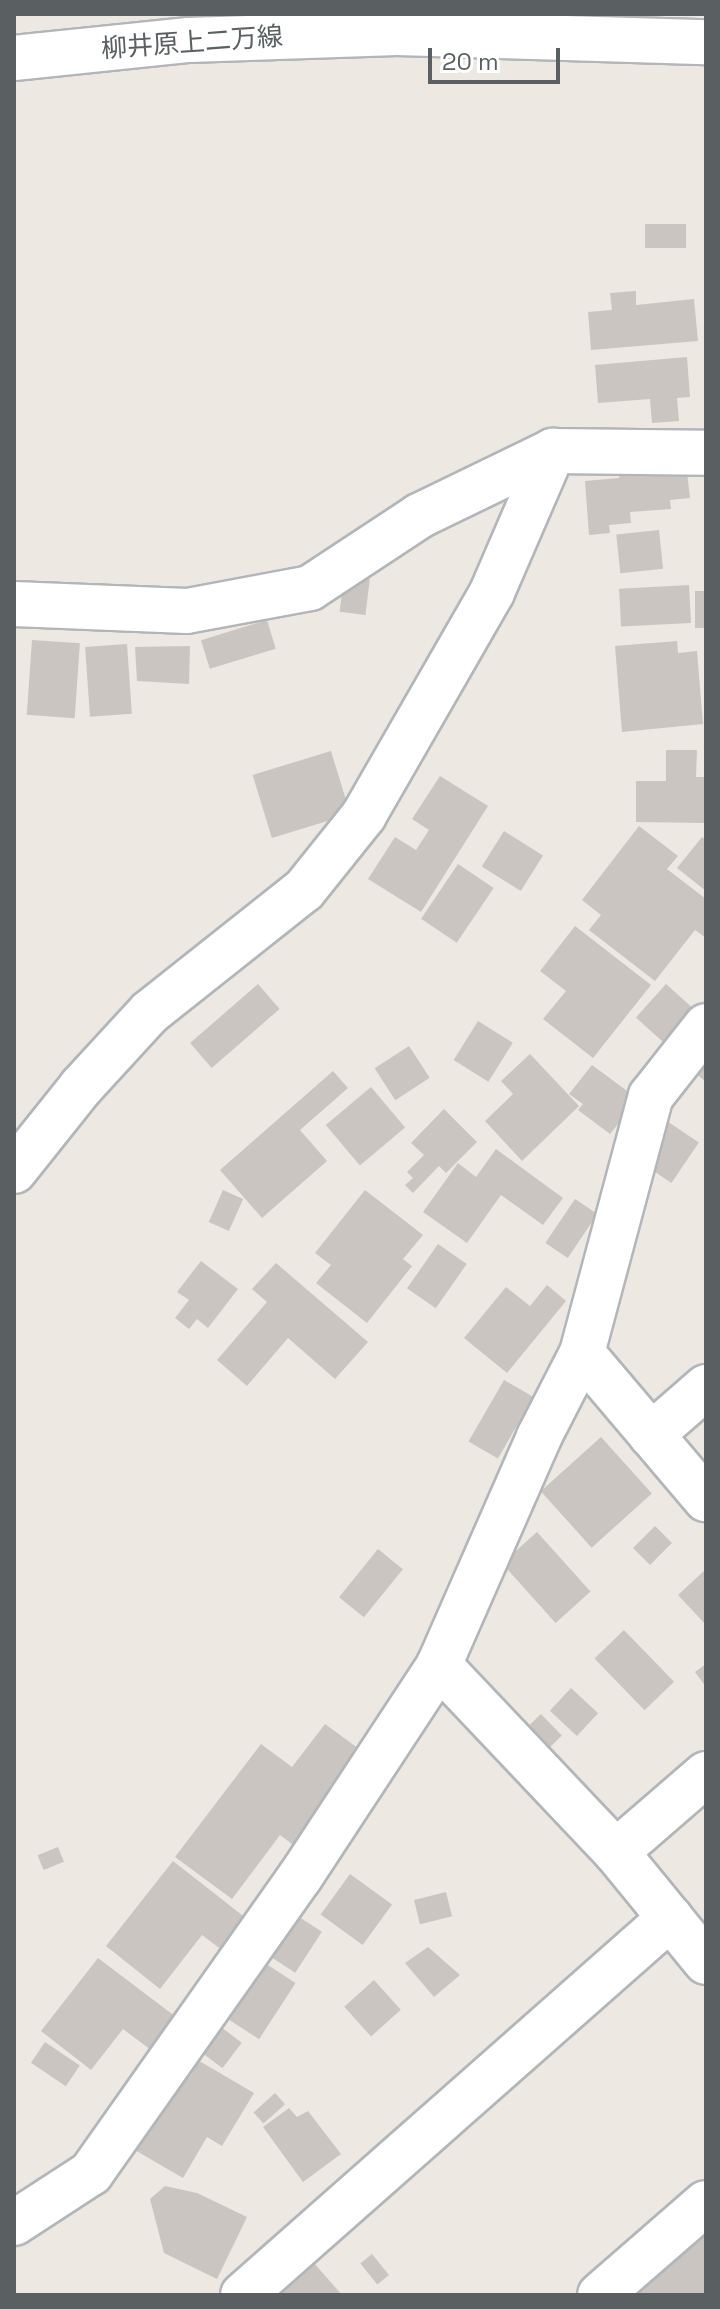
<!DOCTYPE html>
<html>
<head>
<meta charset="utf-8">
<style>
	body { margin:0 }
	#map { position:relative; width:720px; height:2309px; overflow:hidden; background:#ede8e1; font-family:"Space Grotesk","Noto Sans JP",sans-serif }
	div>[style] { position:absolute }
	.building>* { inset:0; background:#cac5c1; transform-origin:0 0 }
	.roads { filter:drop-shadow(2px 0 #b2b6b9) drop-shadow(-2px 0 #b2b6b9) drop-shadow(0 2px #b2b6b9) drop-shadow(0 -2px #b2b6b9) }
	.minor>* { height:44px; margin:-22px; padding:0 22px; transform-origin:22px; border-radius:22px; background:#fff }
	.tertiary>* { height:44px; margin:-22px; padding:0 22px; transform-origin:22px; border-radius:22px; background:#fff }
	.secondary>* { height:44px; margin:-22px; padding:0 22px; transform-origin:22px; border-radius:22px; background:#fff }
	span { translate:-50% -50%; white-space:nowrap; text-align:center; line-height:1.15; -webkit-text-stroke:6px #fff; paint-order:stroke }
	.street-label { font-size:26px; color:#5a6062 }
	.frame { position:absolute; inset:0; border:16px solid #5a6062; pointer-events:none }
	.scale { position:absolute; left:428px; top:48px; width:132px; height:36px; box-sizing:border-box; border:4px solid #5a6062; border-top:0; padding-left:10px; font-size:24px; line-height:28px; white-space:nowrap; color:#5a6062; -webkit-text-stroke:6px #fff; paint-order:stroke }
</style>
</head>
<body>
<div id="map">
	<div class="building">
		<i style="left:645px;top:224px;width:41px;height:24px"></i>
		<i style="clip-path:polygon(636px 291px,636px 305px,694px 299px,698px 341px,591px 350px,588px 312px,612px 310px,610px 293px)"></i>
		<i style="clip-path:polygon(687px 357px,690px 397px,677px 398px,679px 421px,652px 423px,650px 399px,598px 403px,595px 365px)"></i>
		<i style="clip-path:polygon(619px 468px,687px 472px,690px 498px,670px 500px,671px 509px,630px 512px,631px 523px,609px 525px,610px 533px,589px 535px,585px 481px,619px 478px)"></i>
		<i style="left:659px;top:530px;width:39px;height:43px;rotate:84deg"></i>
		<i style="left:344px;top:576px;width:26px;height:36px;rotate:7deg"></i>
		<i style="left:689px;top:585px;width:38px;height:70px;rotate:87deg"></i>
		<i style="left:695px;top:591px;width:11px;height:37px"></i>
		<i style="left:267px;top:620px;width:30px;height:69px;rotate:73deg"></i>
		<i style="left:32px;top:640px;width:48px;height:75px;rotate:4deg"></i>
		<i style="clip-path:polygon(677px 641px,678px 653px,697px 651px,703px 724px,622px 732px,615px 646px)"></i>
		<i style="left:127px;top:644px;width:70px;height:42px;rotate:86deg"></i>
		<i style="clip-path:polygon(190px 646px,189px 684px,137px 681px,135px 647px)"></i>
		<i style="clip-path:polygon(666px 750px,697px 750px,696px 777px,706px 777px,706px 823px,636px 822px,636px 781px,666px 781px)"></i>
		<i style="left:331px;top:751px;width:66px;height:82px;rotate:73deg"></i>
		<i style="clip-path:polygon(440px 776px,488px 806px,421px 912px,368px 879px,395px 837px,416px 850px,429px 830px,412px 819px)"></i>
		<i style="clip-path:polygon(639px 826px,678px 856px,667px 869px,706px 899px,706px 938px,695px 930px,655px 981px,589px 930px,601px 915px,582px 900px)"></i>
		<i style="left:504px;top:831px;width:46px;height:42px;rotate:32deg"></i>
		<i style="clip-path:polygon(702px 837px,706px 840px,706px 891px,677px 868px)"></i>
		<i style="left:458px;top:864px;width:43px;height:66px;rotate:34deg"></i>
		<i style="clip-path:polygon(575px 926px,651px 985px,593px 1058px,543px 1019px,566px 991px,540px 971px)"></i>
		<i style="left:258px;top:984px;width:33px;height:90px;rotate:49deg"></i>
		<i style="left:666px;top:984px;width:47px;height:45px;rotate:42deg"></i>
		<i style="left:478px;top:1021px;width:41px;height:46px;rotate:32deg"></i>
		<i style="left:409px;top:1046px;width:38px;height:41px;rotate:57deg"></i>
		<i style="clip-path:polygon(530px 1054px,579px 1106px,522px 1161px,485px 1121px,513px 1094px,501px 1081px)"></i>
		<i style="clip-path:polygon(706px 1059px,706px 1082px,695px 1073px)"></i>
		<i style="clip-path:polygon(592px 1065px,638px 1099px,610px 1134px,578px 1110px,583px 1104px,569px 1094px)"></i>
		<i style="clip-path:polygon(333px 1071px,348px 1088px,300px 1130px,327px 1161px,262px 1218px,220px 1170px)"></i>
		<i style="left:371px;top:1087px;width:53px;height:59px;rotate:50deg"></i>
		<i style="clip-path:polygon(444px 1109px,477px 1142px,446px 1173px,439px 1166px,413px 1193px,405px 1185px,413px 1178px,407px 1172px,424px 1155px,411px 1143px)"></i>
		<i style="left:664px;top:1119px;width:42px;height:49px;rotate:34deg"></i>
		<i style="clip-path:polygon(496px 1149px,563px 1198px,543px 1225px,501px 1195px,467px 1243px,423px 1212px,458px 1163px,476px 1177px)"></i>
		<i style="left:223px;top:1190px;width:22px;height:35px;rotate:24deg"></i>
		<i style="clip-path:polygon(365px 1190px,423px 1235px,403px 1259px,412px 1266px,367px 1323px,316px 1283px,331px 1265px,315px 1253px)"></i>
		<i style="left:575px;top:1199px;width:27px;height:53px;rotate:34deg"></i>
		<i style="left:438px;top:1244px;width:35px;height:54px;rotate:35deg"></i>
		<i style="clip-path:polygon(201px 1261px,238px 1289px,208px 1328px,197px 1319px,189px 1329px,175px 1318px,189px 1300px,177px 1292px)"></i>
		<i style="clip-path:polygon(276px 1263px,368px 1342px,335px 1379px,288px 1338px,247px 1386px,217px 1360px,267px 1302px,252px 1289px)"></i>
		<i style="clip-path:polygon(547px 1285px,566px 1301px,507px 1373px,464px 1338px,506px 1287px,530px 1306px)"></i>
		<i style="left:504px;top:1380px;width:34px;height:71px;rotate:30deg"></i>
		<i style="left:601px;top:1437px;width:76px;height:81px;rotate:48deg"></i>
		<i style="left:655px;top:1526px;width:24px;height:31px;rotate:45deg"></i>
		<i style="left:537px;top:1532px;width:80px;height:47px;rotate:48deg"></i>
		<i style="left:378px;top:1549px;width:32px;height:62px;rotate:39deg"></i>
		<i style="clip-path:polygon(706px 1569px,706px 1625px,678px 1595px)"></i>
		<i style="left:624px;top:1630px;width:72px;height:41px;rotate:46deg"></i>
		<i style="clip-path:polygon(706px 1664px,706px 1687px,695px 1672px)"></i>
		<i style="left:571px;top:1688px;width:37px;height:31px;rotate:43deg"></i>
		<i style="left:541px;top:1714px;width:30px;height:17px;rotate:46deg"></i>
		<i style="clip-path:polygon(325px 1724px,374px 1760px,304px 1853px,280px 1835px,232px 1899px,175px 1857px,261px 1744px,292px 1767px)"></i>
		<i style="left:58px;top:1847px;width:16px;height:22px;rotate:68deg"></i>
		<i style="clip-path:polygon(173px 1861px,247px 1919px,222px 1950px,202px 1935px,160px 1989px,106px 1946px)"></i>
		<i style="left:350px;top:1874px;width:52px;height:50px;rotate:36deg"></i>
		<i style="left:446px;top:1892px;width:25px;height:33px;rotate:76deg"></i>
		<i style="left:290px;top:1911px;width:38px;height:49px;rotate:33deg"></i>
		<i style="clip-path:polygon(428px 1947px,460px 1975px,434px 1997px,405px 1963px)"></i>
		<i style="clip-path:polygon(98px 1958px,176px 2017px,151px 2050px,123px 2029px,91px 2070px,41px 2031px)"></i>
		<i style="left:257px;top:1958px;width:46px;height:67px;rotate:33deg"></i>
		<i style="left:374px;top:1980px;width:40px;height:40px;rotate:48deg"></i>
		<i style="left:213px;top:2021px;width:36px;height:32px;rotate:37deg"></i>
		<i style="left:45px;top:2042px;width:42px;height:25px;rotate:34deg"></i>
		<i style="clip-path:polygon(184px 2052px,254px 2093px,222px 2146px,207px 2137px,183px 2178px,128px 2146px)"></i>
		<i style="left:275px;top:2093px;width:15px;height:29px;rotate:48deg"></i>
		<i style="clip-path:polygon(289px 2108px,297px 2117px,308px 2111px,341px 2154px,303px 2182px,263px 2127px)"></i>
		<i style="clip-path:polygon(165px 2186px,197px 2193px,247px 2217px,217px 2279px,164px 2253px,150px 2199px)"></i>
		<i style="clip-path:polygon(706px 2222px,706px 2295px,620px 2295px)"></i>
		<i style="left:372px;top:2254px;width:27px;height:15px;rotate:51deg"></i>
		<i style="clip-path:polygon(314px 2263px,342px 2295px,276px 2295px)"></i>
	</div>
	<div class="roads">
		<div class="minor">
			<i style="left:14px;top:604px;width:173px;rotate:2.3deg"></i>
			<i style="left:187px;top:611px;width:125px;rotate:-10.6deg"></i>
			<i style="left:310px;top:588px;width:131px;rotate:-33.4deg"></i>
			<i style="left:419px;top:516px;width:149px;rotate:-25.9deg"></i>
			<i style="left:553px;top:451px;width:153px;rotate:0.7deg"></i>
			<i style="left:14px;top:1171px;width:107px;rotate:-51.4deg"></i>
			<i style="left:81px;top:1087px;width:102px;rotate:-47.4deg"></i>
			<i style="left:150px;top:1012px;width:196px;rotate:-38.4deg"></i>
			<i style="left:304px;top:890px;width:96px;rotate:-51.3deg"></i>
			<i style="left:364px;top:815px;width:257px;rotate:-60.1deg"></i>
			<i style="left:492px;top:592px;width:154px;rotate:-66.6deg"></i>
			<i style="left:582px;top:1353px;width:192px;rotate:49.7deg"></i>
			<i style="left:651px;top:1435px;width:73px;rotate:-41.1deg"></i>
			<i style="left:439px;top:1665px;width:257px;rotate:46.6deg"></i>
			<i style="left:616px;top:1852px;width:142px;rotate:50.7deg"></i>
			<i style="left:616px;top:1852px;width:119px;rotate:-40.9deg"></i>
			<i style="left:14px;top:2223px;width:92px;rotate:-33deg"></i>
			<i style="left:91px;top:2173px;width:362px;rotate:-54.8deg"></i>
			<i style="left:300px;top:1877px;width:254px;rotate:-56.7deg"></i>
			<i style="left:439px;top:1665px;width:249px;rotate:-66.3deg"></i>
			<i style="left:539px;top:1437px;width:94px;rotate:-62.9deg"></i>
			<i style="left:582px;top:1353px;width:266px;rotate:-75deg"></i>
			<i style="left:651px;top:1096px;width:89px;rotate:-51.8deg"></i>
			<i style="left:243px;top:2295px;width:570px;rotate:-41.44deg"></i>
		</div>
		<div class="tertiary">
			<i style="left:600px;top:2295px;width:140px;rotate:-41deg"></i>
		</div>
		<div class="secondary">
			<i style="left:14px;top:58px;width:176px;rotate:-5.9deg"></i>
			<i style="left:189px;top:40px;width:208px;rotate:-1.9deg"></i>
			<i style="left:397px;top:33px;width:309px;rotate:1.7deg"></i>
		</div>
	</div>
	<div class="street-label">
		<span style="left:192px;top:43px;rotate:-4deg">柳井原上二万線</span>
	</div>
	<div class="frame"></div>
	<div class="scale">20 m</div>
</div>
</body>
</html>
